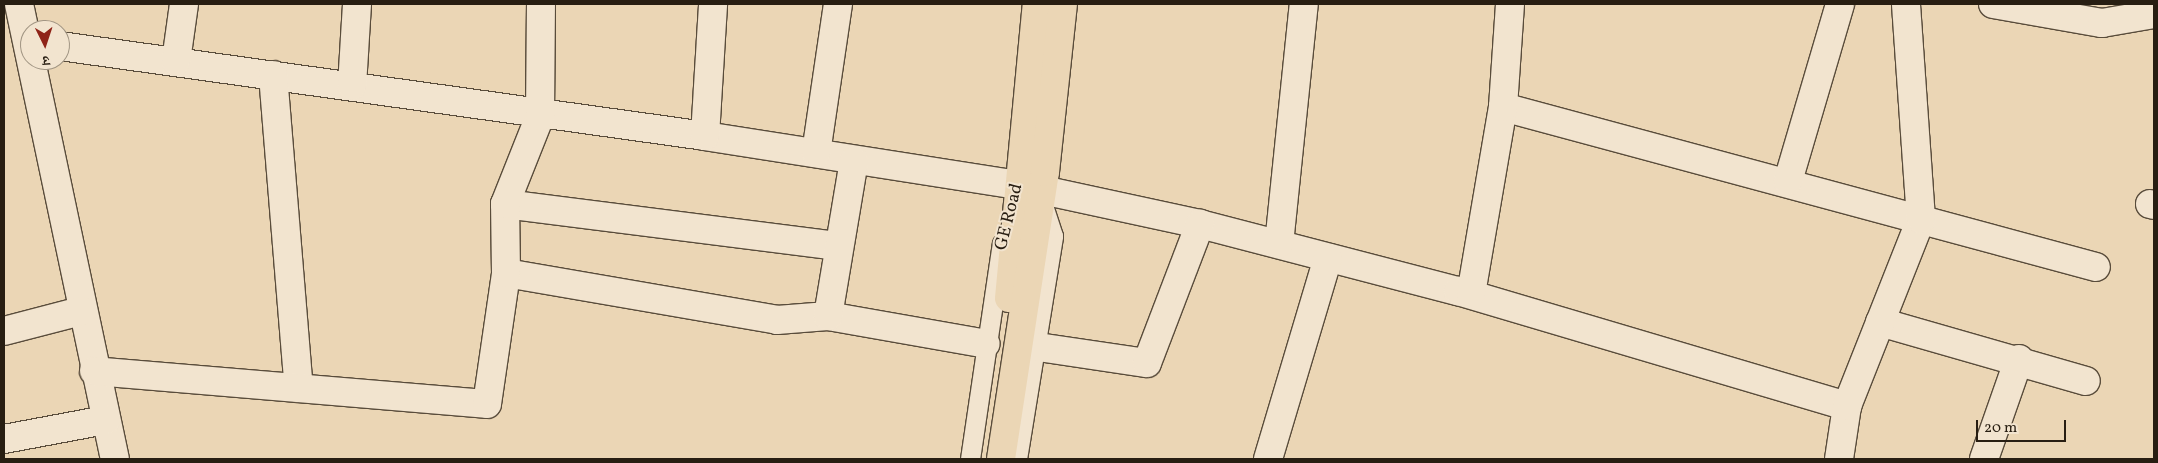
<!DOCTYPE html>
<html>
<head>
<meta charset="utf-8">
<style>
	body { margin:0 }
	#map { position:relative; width:2158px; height:463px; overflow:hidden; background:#ebd6b5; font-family:Vollkorn,"Noto Serif Devanagari",serif }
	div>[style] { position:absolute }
	.roads { filter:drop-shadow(1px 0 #594c3b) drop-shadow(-1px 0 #594c3b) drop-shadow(0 1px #594c3b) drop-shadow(0 -1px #594c3b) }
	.lane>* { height:19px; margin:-9.5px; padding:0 9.5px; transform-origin:9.5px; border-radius:9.5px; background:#f2e4cf }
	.street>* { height:28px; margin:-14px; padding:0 14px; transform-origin:14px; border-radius:14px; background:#f2e4cf }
	.primary>* { height:28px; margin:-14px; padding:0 14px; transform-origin:14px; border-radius:14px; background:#ebd6b5 }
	span { translate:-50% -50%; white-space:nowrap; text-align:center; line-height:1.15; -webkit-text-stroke:4px #f2e4cf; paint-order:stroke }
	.street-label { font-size:18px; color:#281e12 }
	.frame { position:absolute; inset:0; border:5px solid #281e12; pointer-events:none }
	.north { position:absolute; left:20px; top:20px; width:50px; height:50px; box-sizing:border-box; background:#f2e4cf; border:1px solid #a19583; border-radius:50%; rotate:176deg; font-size:14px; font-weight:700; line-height:20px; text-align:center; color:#281e12 }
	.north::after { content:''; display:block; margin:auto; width:18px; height:22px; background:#8f2418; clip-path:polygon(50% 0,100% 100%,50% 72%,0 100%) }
	.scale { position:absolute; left:1976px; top:420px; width:90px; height:22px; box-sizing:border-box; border:2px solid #281e12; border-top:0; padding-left:6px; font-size:15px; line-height:18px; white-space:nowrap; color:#281e12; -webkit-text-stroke:4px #f2e4cf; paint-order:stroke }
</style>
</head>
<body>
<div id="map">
	<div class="roads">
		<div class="lane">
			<i style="left:970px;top:459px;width:218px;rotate:-81.6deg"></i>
			<i style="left:1017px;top:459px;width:226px;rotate:-80.8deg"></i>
			<i style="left:1053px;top:236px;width:33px;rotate:-108deg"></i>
		</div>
		<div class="street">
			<i style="left:19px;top:4px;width:465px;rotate:78.1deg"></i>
			<i style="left:1993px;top:4px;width:111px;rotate:9.9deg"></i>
			<i style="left:2102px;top:23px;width:53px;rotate:-9.8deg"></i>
			<i style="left:60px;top:46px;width:651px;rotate:7.94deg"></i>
			<i style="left:705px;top:136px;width:318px;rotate:8.9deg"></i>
			<i style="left:1019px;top:185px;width:185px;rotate:12.2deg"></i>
			<i style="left:1200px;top:224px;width:267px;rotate:14.6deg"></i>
			<i style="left:1458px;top:291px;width:406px;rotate:16.5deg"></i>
			<i style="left:176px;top:61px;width:58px;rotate:-82deg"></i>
			<i style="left:273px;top:75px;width:314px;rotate:85.3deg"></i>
			<i style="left:352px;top:86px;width:82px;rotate:-86.5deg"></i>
			<i style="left:1503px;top:107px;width:614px;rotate:15.1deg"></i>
			<i style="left:705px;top:136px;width:132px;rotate:-86.5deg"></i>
			<i style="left:816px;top:153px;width:151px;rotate:-81.6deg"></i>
			<i style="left:1788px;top:181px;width:184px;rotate:-73.6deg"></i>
			<i style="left:505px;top:204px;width:336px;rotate:7.2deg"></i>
			<i style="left:2150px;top:204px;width:4px;rotate:14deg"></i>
			<i style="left:1279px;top:244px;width:241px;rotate:-84.1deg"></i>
			<i style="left:506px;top:273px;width:275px;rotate:9.8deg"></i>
			<i style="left:777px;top:320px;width:51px;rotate:-4.5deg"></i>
			<i style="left:828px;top:316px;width:160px;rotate:10deg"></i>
			<i style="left:1471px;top:294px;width:190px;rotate:-80.3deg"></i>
			<i style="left:1503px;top:107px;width:103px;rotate:-86.1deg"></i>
			<i style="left:828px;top:316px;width:157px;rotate:-80.5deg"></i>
			<i style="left:1880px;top:322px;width:214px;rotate:16deg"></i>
			<i style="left:4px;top:331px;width:80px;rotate:-14.6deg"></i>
			<i style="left:1038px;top:347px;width:110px;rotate:8.4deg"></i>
			<i style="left:1147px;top:363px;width:149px;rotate:-69.1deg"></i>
			<i style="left:94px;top:371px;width:394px;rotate:4.8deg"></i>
			<i style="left:487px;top:404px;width:132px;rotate:-81.7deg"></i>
			<i style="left:506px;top:273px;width:69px;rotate:-90.8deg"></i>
			<i style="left:505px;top:204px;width:95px;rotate:-68.3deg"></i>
			<i style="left:540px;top:116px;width:112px;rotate:-89.5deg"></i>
			<i style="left:4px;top:439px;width:104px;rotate:-10.6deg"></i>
			<i style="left:1268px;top:459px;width:210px;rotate:-73.4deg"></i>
			<i style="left:1839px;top:459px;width:54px;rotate:-81.4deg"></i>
			<i style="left:1847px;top:406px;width:201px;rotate:-68.4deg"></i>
			<i style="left:1921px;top:219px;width:216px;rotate:-94deg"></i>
			<i style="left:1984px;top:459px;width:106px;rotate:-70.7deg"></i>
		</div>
		<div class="primary">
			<i style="left:1009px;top:298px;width:295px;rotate:-84.6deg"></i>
			<i style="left:1001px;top:459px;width:290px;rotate:-81.3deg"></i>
			<i style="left:1045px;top:172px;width:169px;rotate:-83.9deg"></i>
		</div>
	</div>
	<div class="street-label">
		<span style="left:1010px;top:217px;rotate:-76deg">GE Road</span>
	</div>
	<div class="frame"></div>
	<div class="north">उ</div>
	<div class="scale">20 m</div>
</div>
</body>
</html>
